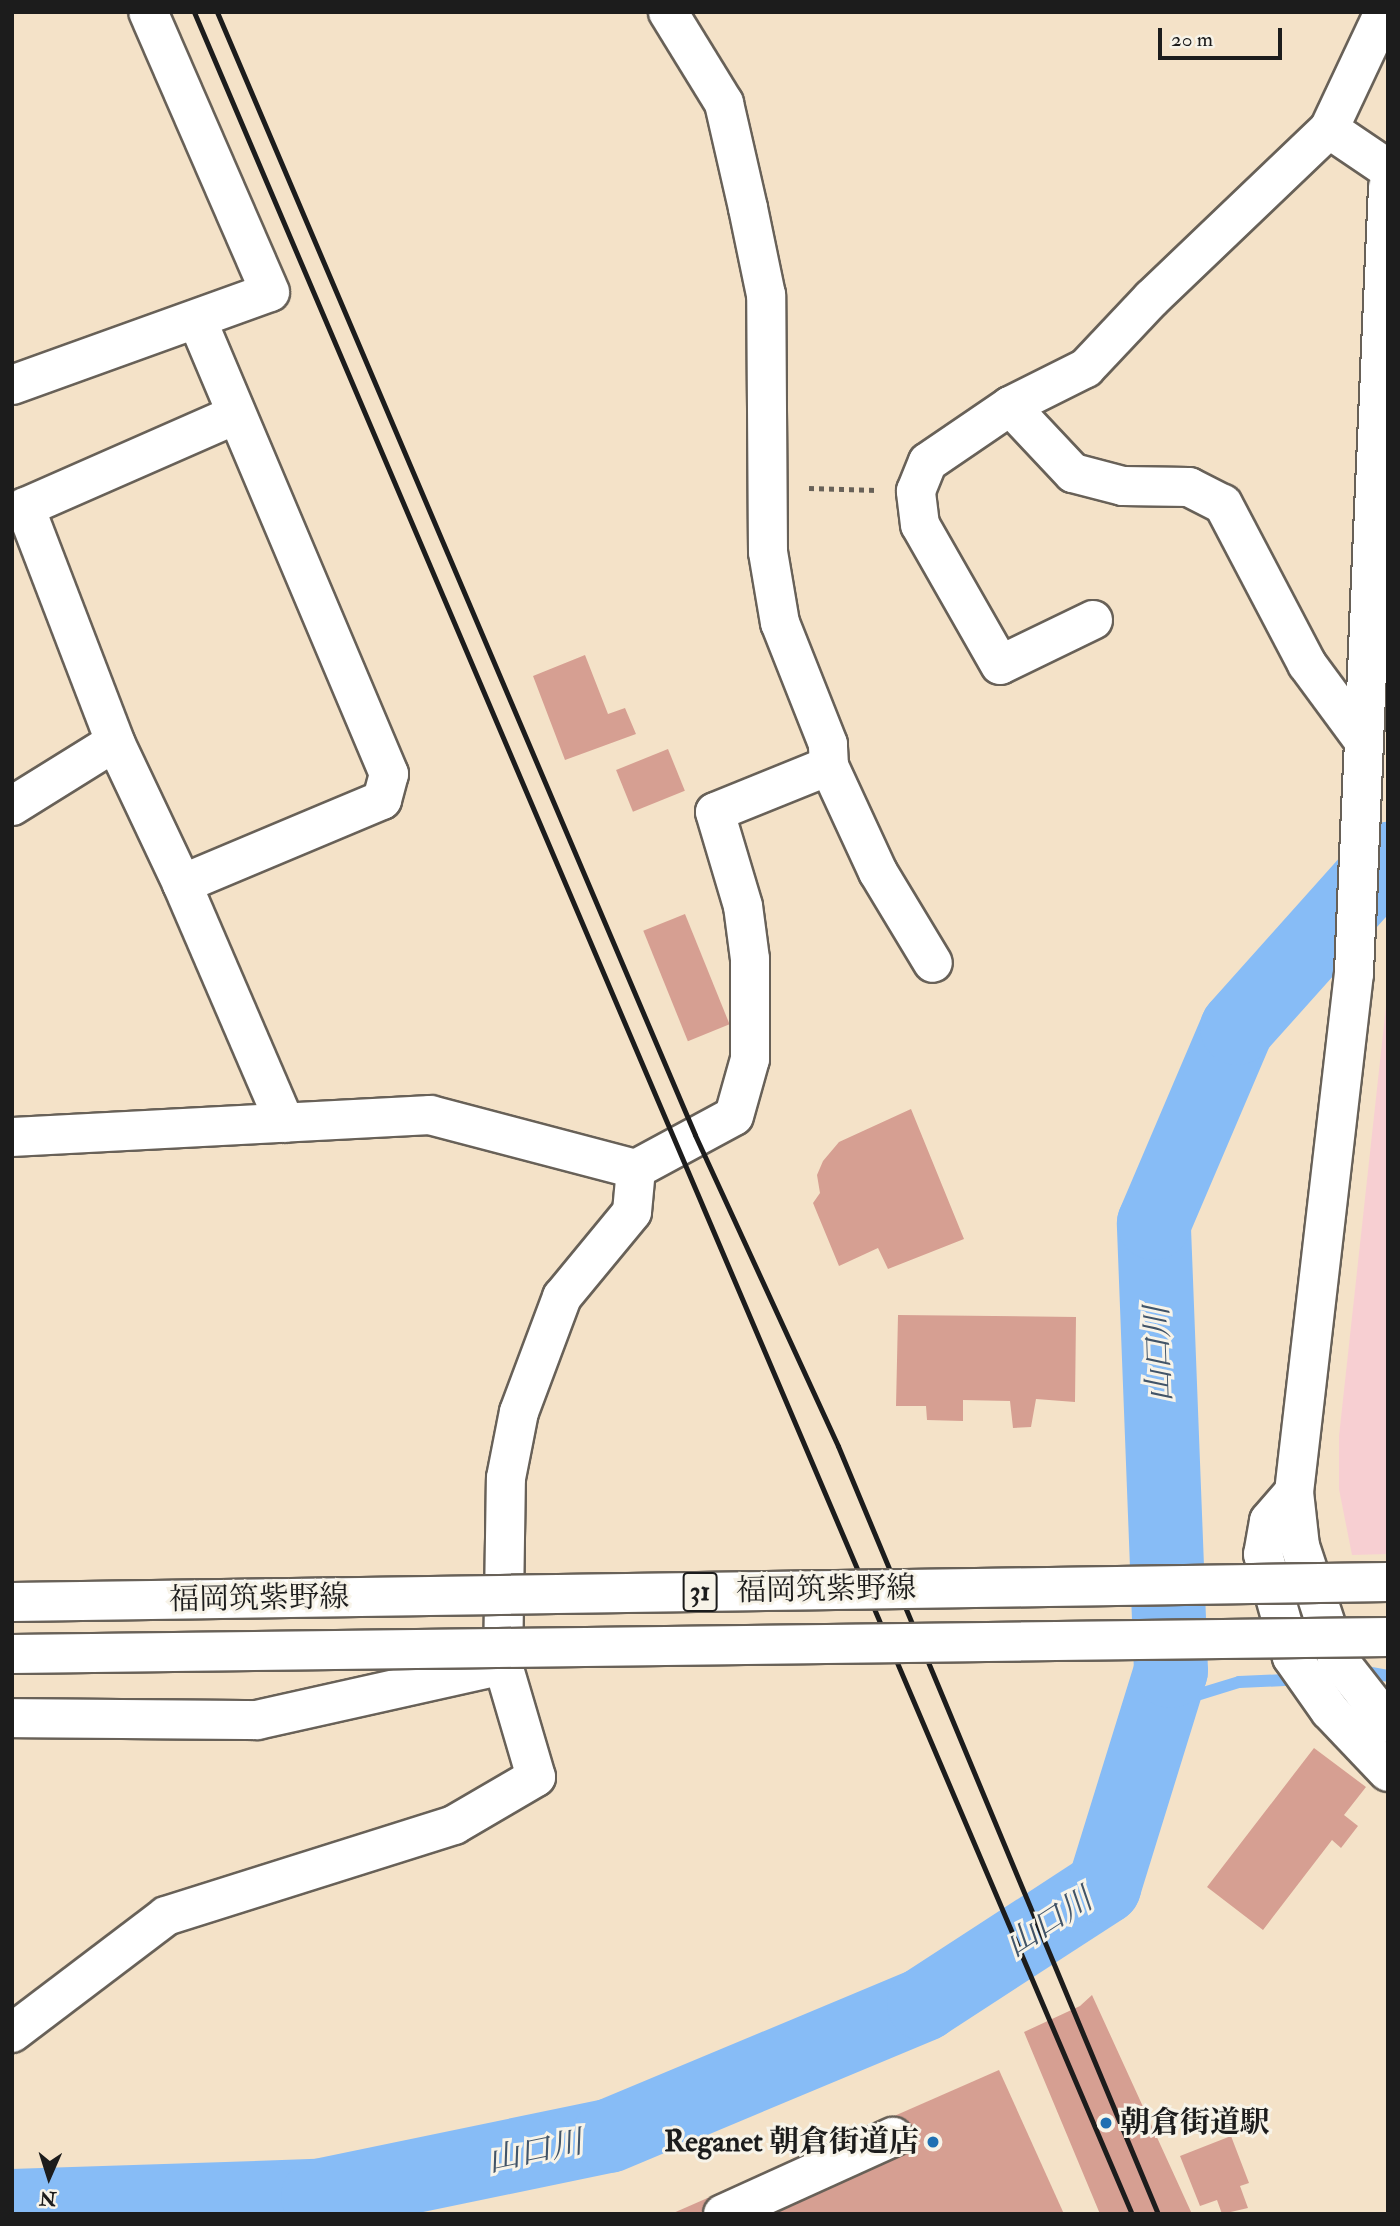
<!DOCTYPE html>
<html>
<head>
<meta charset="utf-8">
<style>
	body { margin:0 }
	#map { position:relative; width:1400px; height:2226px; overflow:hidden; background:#f4e2c8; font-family:"IM FELL Double Pica","Noto Serif JP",serif }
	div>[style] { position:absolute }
	.built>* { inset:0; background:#f7cfd2 }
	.stream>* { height:12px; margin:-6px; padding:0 6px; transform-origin:6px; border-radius:6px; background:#87bcf6 }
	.river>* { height:74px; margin:-37px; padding:0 37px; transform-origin:37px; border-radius:37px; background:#87bcf6 }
	.building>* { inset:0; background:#d69f92; transform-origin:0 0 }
	.path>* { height:4.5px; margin-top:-2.25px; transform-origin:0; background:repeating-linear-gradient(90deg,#686158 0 5px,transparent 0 10px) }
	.roads { filter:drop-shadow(2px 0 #686158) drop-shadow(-2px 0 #686158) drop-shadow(0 2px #686158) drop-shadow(0 -2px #686158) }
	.minor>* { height:38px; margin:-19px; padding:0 19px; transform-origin:19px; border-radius:19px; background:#fff }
	.major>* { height:38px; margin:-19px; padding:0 19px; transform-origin:19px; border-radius:19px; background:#fff }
	.rail>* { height:5px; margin:-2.5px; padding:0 2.5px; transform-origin:2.5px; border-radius:2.5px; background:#1c1c1c }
	.bridges { filter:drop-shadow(2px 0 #686158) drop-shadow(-2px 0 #686158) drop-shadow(0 2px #686158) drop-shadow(0 -2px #686158) }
	.major-bridge>* { height:38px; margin:-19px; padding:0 19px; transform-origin:19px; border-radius:19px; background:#fff }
	.dots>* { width:19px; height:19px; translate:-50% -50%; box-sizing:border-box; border:4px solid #f7f3e8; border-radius:50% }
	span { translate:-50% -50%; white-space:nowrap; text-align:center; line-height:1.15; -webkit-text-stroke:6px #f7f3e8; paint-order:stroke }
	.shield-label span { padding:2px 5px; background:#f7f3e8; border:2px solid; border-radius:5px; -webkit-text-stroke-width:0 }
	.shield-label { font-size:28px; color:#1c1c1c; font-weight:700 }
	.street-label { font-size:30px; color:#1c1c1c }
	.poi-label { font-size:30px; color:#1c1c1c; font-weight:700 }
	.left { translate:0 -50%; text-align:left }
	.right { translate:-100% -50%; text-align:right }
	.water-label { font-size:32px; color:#415468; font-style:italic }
	.frame { position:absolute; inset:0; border:14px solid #1c1c1c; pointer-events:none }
	.north { position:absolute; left:14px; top:2142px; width:70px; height:70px; -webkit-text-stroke:5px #f7f3e8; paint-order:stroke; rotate:183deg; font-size:19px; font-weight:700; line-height:28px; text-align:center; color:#1c1c1c }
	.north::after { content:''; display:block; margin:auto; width:24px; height:32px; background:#1c1c1c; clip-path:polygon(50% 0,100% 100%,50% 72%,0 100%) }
	.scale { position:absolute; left:1158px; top:28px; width:124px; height:32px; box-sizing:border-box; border:4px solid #1c1c1c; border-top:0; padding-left:9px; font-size:21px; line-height:24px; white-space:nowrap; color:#1c1c1c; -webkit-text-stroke:5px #f7f3e8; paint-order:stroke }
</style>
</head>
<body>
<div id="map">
	<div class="built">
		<i style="clip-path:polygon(1388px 988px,1388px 1554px,1352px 1555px,1339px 1489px,1339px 1436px)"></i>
	</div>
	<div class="stream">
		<i style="left:1366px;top:1672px;width:22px;rotate:10deg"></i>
		<i style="left:1158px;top:1716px;width:34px;rotate:-32deg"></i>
		<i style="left:1187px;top:1698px;width:54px;rotate:-17.1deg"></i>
		<i style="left:1239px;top:1682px;width:46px;rotate:-2.5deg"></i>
		<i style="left:318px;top:2196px;width:28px;rotate:41deg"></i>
	</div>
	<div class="river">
		<i style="left:12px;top:2206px;width:306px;rotate:-1.9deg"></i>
		<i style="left:318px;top:2196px;width:297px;rotate:-11.7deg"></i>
		<i style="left:609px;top:2136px;width:342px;rotate:-22.7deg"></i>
		<i style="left:924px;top:2004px;width:215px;rotate:-33deg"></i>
		<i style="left:1104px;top:1887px;width:226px;rotate:-72.8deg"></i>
		<i style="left:1171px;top:1671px;width:448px;rotate:-92.2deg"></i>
		<i style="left:1154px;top:1223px;width:212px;rotate:-66.9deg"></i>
		<i style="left:1237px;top:1028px;width:227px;rotate:-48.2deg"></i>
	</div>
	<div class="building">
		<i style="clip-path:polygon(585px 655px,608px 714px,625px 708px,636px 734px,565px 760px,533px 676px)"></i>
		<i style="left:668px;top:749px;width:45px;height:56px;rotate:68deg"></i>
		<i style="left:685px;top:914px;width:119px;height:45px;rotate:68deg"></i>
		<i style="clip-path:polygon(911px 1109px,964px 1239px,888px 1269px,878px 1248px,839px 1266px,813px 1203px,820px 1193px,817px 1175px,823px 1161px,839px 1142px)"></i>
		<i style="clip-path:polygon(898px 1315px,1076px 1317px,1075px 1402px,1036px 1399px,1031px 1427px,1013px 1428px,1010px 1401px,963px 1400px,963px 1421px,927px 1420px,926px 1406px,896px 1406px)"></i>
		<i style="clip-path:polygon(1314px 1748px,1366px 1787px,1344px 1815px,1358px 1826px,1341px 1848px,1332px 1840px,1263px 1930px,1207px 1887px)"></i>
		<i style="clip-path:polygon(1092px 1995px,1192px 2214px,1100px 2214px,1024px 2032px,1080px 2006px)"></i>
		<i style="clip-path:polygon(999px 2070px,1064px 2214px,671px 2214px)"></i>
		<i style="clip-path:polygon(1231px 2136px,1249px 2183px,1240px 2186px,1248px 2208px,1222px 2214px,1217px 2200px,1200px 2206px,1180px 2156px)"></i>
	</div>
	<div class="path">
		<i style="left:809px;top:488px;width:68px;rotate:1.7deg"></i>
	</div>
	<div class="roads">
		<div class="minor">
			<i style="left:1329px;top:129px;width:129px;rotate:-64.8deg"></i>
			<i style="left:12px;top:385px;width:274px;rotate:-19.8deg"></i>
			<i style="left:270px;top:292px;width:305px;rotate:-113.5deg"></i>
			<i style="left:1010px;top:406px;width:92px;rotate:46.8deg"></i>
			<i style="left:1073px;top:473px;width:52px;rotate:14.6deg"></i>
			<i style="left:1123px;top:486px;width:66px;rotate:0.9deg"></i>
			<i style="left:1189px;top:487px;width:38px;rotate:27deg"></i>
			<i style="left:1223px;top:504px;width:181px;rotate:62.3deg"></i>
			<i style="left:1307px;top:664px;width:94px;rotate:53.6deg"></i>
			<i style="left:235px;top:415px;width:229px;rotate:156.3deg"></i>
			<i style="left:25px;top:507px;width:252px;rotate:69deg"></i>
			<i style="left:115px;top:742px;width:157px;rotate:64.7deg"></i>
			<i style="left:182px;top:884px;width:260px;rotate:66.7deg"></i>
			<i style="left:1093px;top:620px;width:103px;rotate:154.2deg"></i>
			<i style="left:1000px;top:665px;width:161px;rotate:-119.7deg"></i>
			<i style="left:920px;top:525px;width:34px;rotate:-97deg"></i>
			<i style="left:916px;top:491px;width:31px;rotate:-68deg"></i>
			<i style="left:928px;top:462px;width:99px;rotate:-34.3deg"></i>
			<i style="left:1010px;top:406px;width:85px;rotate:-26.6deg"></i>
			<i style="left:1086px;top:368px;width:95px;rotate:-46.7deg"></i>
			<i style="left:1151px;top:299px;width:246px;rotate:-43.7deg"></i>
			<i style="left:1329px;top:129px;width:71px;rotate:34.1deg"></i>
			<i style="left:829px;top:766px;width:117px;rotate:65.2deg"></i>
			<i style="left:878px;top:872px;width:106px;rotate:58.9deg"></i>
			<i style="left:12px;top:806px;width:121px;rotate:-31.9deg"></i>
			<i style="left:182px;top:884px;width:217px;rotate:-22.8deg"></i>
			<i style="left:382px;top:800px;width:27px;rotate:-75deg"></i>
			<i style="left:389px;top:774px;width:492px;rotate:-112.9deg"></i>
			<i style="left:12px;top:1137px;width:419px;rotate:-3deg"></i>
			<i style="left:430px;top:1115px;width:213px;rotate:14.7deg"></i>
			<i style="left:636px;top:1169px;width:111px;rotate:-28.4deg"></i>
			<i style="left:734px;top:1116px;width:59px;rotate:-74.3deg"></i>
			<i style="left:750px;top:1059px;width:100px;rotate:-90deg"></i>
			<i style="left:750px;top:959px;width:53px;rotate:-97.5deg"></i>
			<i style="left:743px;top:906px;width:98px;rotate:-106.6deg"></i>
			<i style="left:715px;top:812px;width:123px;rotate:-22deg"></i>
			<i style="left:829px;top:766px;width:22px;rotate:-93deg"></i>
			<i style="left:828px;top:744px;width:130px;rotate:-111.6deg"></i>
			<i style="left:780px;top:623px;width:72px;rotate:-99.6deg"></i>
			<i style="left:768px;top:552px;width:257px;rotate:-90.4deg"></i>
			<i style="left:766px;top:295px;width:89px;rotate:-101.7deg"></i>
			<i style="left:748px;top:208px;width:108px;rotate:-102.9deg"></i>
			<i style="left:724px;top:103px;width:107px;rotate:-121.6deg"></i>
			<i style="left:1294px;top:1492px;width:38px;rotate:131deg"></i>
			<i style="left:1269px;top:1521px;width:34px;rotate:100deg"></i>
			<i style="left:1263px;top:1554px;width:107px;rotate:74.3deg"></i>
			<i style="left:1292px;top:1657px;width:66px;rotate:54.9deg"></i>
			<i style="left:1330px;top:1711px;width:84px;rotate:46.4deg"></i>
			<i style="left:12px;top:1718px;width:245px;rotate:0.5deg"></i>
			<i style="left:257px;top:1720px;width:252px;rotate:-12.6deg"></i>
			<i style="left:12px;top:2033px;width:193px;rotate:-37.2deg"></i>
			<i style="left:166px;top:1916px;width:302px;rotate:-17.5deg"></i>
			<i style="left:454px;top:1825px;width:95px;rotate:-30.3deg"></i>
			<i style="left:536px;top:1777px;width:117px;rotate:-106.4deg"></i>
			<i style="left:503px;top:1665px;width:187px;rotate:-89.1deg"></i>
			<i style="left:506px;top:1478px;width:67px;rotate:-78.9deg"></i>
			<i style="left:519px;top:1412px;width:123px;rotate:-69.5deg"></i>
			<i style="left:562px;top:1297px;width:110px;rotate:-50.5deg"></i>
			<i style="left:632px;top:1212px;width:43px;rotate:-84.7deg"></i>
			<i style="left:723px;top:2214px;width:187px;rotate:-24.4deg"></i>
		</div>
		<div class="major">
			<i style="left:1388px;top:187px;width:787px;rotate:92.48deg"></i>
			<i style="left:1354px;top:973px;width:522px;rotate:96.59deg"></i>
			<i style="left:1294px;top:1492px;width:54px;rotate:83.7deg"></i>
			<i style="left:1300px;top:1546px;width:118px;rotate:71.7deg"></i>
			<i style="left:1337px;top:1658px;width:83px;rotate:51.9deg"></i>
		</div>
	</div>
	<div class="rail">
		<i style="left:194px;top:12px;width:2393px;rotate:66.93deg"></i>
		<i style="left:217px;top:12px;width:1220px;rotate:66.94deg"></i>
		<i style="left:695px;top:1135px;width:342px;rotate:65.3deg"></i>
		<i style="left:838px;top:1446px;width:832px;rotate:67.38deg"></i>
	</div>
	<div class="bridges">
		<div class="major-bridge">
			<i style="left:12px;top:1602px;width:1376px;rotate:-0.83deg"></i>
			<i style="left:12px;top:1654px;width:1376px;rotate:-0.71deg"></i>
		</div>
	</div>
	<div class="dots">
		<i style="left:1106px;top:2123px;background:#1f6fb2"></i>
		<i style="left:933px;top:2142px;background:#1f6fb2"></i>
	</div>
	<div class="shield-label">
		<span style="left:700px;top:1592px">31</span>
	</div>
	<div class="street-label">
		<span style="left:826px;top:1590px;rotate:-1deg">福岡筑紫野線</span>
		<span style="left:259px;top:1599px;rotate:-1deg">福岡筑紫野線</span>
	</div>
	<div class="poi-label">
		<span class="left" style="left:1120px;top:2123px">朝倉街道駅</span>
		<span class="right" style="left:919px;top:2142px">Reganet 朝倉街道店</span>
	</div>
	<div class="water-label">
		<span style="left:1159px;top:1354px;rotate:-92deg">山口川</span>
		<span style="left:1049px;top:1923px;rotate:-33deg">山口川</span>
		<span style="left:535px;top:2152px;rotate:-12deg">山口川</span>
	</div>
	<div class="frame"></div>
	<div class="north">N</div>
	<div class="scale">20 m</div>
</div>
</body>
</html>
